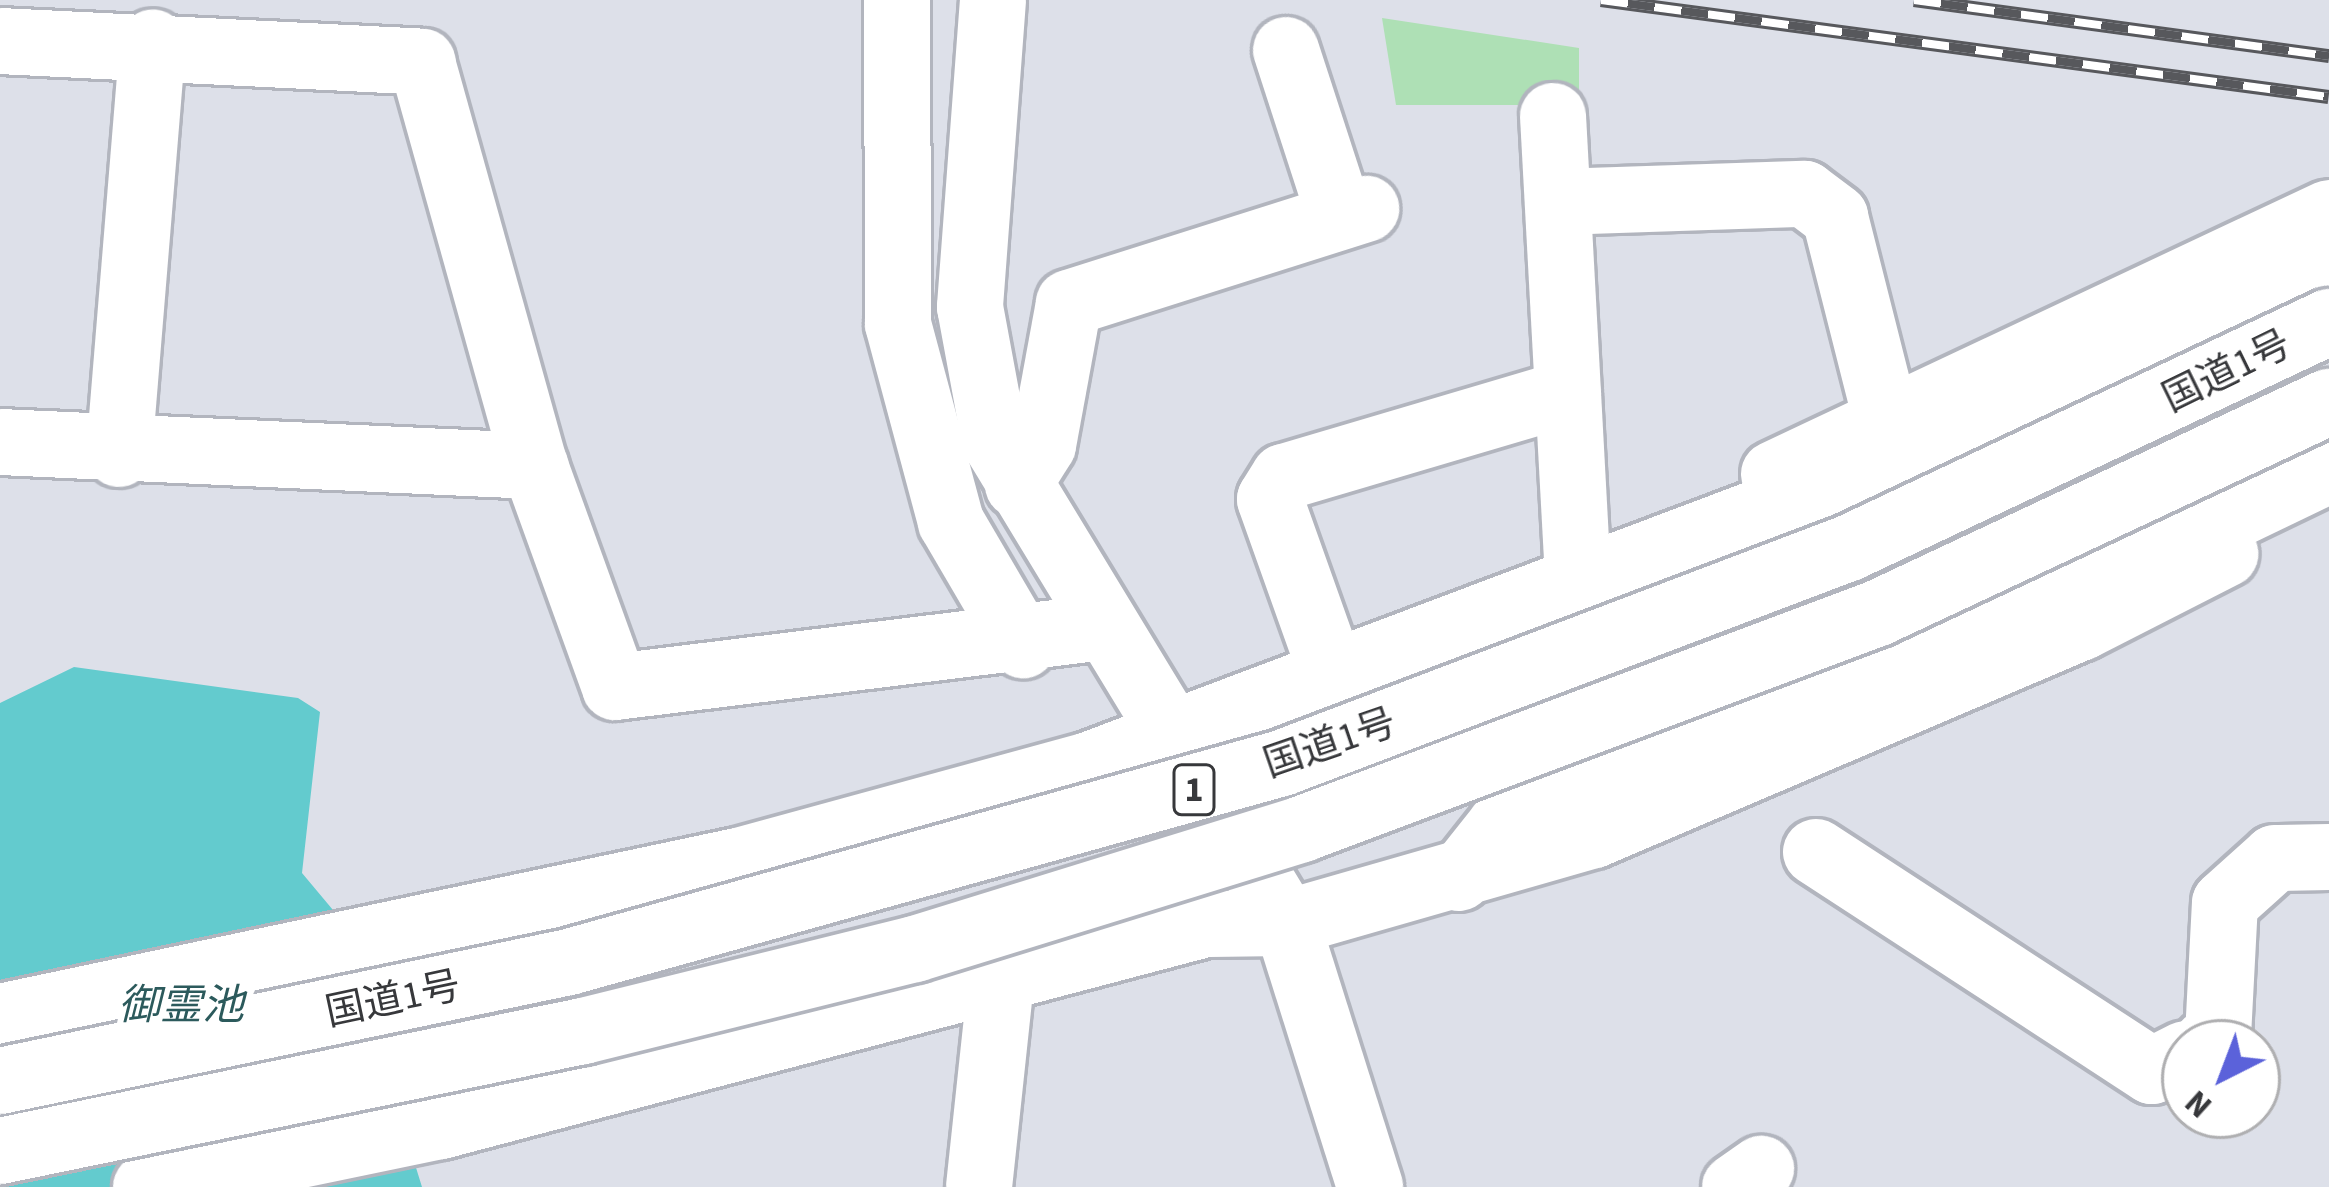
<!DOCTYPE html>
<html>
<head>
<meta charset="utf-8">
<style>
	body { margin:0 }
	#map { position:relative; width:2329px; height:1187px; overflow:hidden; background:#dde0e9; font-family:"Source Sans 3","Noto Sans JP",sans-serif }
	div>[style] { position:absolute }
	.green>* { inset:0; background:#aee0b5 }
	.water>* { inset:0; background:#63cbce }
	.roads { filter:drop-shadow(3px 0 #b2b5be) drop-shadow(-3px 0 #b2b5be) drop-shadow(0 3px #b2b5be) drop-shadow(0 -3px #b2b5be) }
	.minor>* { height:66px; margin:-33px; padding:0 33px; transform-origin:33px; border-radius:33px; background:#fff }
	.highway>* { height:66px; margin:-33px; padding:0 33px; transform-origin:33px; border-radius:33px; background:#fff }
	.rail>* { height:14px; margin-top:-7px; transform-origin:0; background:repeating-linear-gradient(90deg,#fff 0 27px,#57585c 0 54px); box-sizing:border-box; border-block:3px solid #57585c }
	.bridges { filter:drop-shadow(3px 0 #b2b5be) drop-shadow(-3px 0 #b2b5be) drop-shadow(0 3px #b2b5be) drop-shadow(0 -3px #b2b5be) }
	.highway-bridge>* { height:66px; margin:-33px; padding:0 33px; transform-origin:33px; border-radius:33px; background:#fff }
	span { translate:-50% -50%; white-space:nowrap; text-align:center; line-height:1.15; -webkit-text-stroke:12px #fff; paint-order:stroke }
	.shield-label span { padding:3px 9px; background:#fff; border:3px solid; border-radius:9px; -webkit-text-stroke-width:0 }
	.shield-label { font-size:36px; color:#37383b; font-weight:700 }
	.street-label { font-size:39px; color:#37383b }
	.water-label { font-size:42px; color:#2c5a5c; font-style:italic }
	.north { position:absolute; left:2161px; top:1019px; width:120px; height:120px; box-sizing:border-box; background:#fff; border:3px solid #afafb1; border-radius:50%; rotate:222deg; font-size:33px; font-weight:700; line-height:48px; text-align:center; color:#37383b }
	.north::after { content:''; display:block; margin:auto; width:42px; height:54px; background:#5b62da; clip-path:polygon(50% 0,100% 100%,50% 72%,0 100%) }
</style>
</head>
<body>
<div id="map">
	<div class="green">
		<i style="clip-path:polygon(1382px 18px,1579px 48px,1579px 105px,1396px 105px)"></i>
	</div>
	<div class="water">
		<i style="clip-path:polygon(74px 667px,298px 698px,320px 712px,302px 873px,338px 916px,422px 1187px,0 1187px,0 703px)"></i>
	</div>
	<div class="roads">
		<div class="minor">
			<i style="left:897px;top:0;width:324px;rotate:89.8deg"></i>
			<i style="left:898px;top:324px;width:205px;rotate:75deg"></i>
			<i style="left:951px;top:522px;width:143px;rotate:59.7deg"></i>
			<i style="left:993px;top:0;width:308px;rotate:94.3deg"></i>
			<i style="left:970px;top:307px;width:137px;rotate:79.5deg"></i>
			<i style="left:995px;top:442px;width:563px;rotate:58.74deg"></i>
			<i style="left:1287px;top:923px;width:277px;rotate:72.5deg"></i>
			<i style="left:0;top:41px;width:423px;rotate:2.8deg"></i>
			<i style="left:422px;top:62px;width:420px;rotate:74.4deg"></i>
			<i style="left:535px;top:466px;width:235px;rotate:70.1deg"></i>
			<i style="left:615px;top:687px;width:493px;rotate:-7deg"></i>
			<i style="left:1286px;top:50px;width:175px;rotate:72deg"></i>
			<i style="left:1553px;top:116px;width:440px;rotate:86.9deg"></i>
			<i style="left:1558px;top:202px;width:247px;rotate:-1.9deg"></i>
			<i style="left:1805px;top:194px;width:38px;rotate:37deg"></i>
			<i style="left:1835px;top:217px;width:217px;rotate:75.8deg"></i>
			<i style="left:0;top:442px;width:536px;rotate:2.57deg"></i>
			<i style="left:119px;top:454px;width:413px;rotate:-85.3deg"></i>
			<i style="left:1774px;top:474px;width:613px;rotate:-25.19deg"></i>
			<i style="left:1018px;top:485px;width:47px;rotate:-58deg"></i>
			<i style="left:1043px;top:445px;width:144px;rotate:-79.6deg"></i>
			<i style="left:1069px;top:303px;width:312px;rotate:-17.6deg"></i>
			<i style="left:1324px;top:651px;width:161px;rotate:-109.6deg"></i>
			<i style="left:1270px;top:499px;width:26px;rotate:-58deg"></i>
			<i style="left:1284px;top:477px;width:296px;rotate:-16.5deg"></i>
			<i style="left:1816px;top:852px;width:401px;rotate:33.1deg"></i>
			<i style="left:2152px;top:1071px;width:37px;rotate:-27deg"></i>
			<i style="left:1287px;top:923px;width:319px;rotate:-16deg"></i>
			<i style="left:1594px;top:835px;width:530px;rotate:-23.09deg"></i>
			<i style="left:2082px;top:627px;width:161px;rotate:-27deg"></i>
			<i style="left:2206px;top:1043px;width:14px;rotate:-30deg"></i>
			<i style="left:2218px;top:1036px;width:133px;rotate:-87deg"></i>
			<i style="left:2225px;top:903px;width:67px;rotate:-42deg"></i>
			<i style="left:2275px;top:858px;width:54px;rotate:-1.1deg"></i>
			<i style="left:979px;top:1187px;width:206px;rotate:-83.9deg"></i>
			<i style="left:1735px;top:1187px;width:32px;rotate:-35deg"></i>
		</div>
		<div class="highway">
			<i style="left:1459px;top:878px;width:68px;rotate:-51.6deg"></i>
			<i style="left:1501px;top:825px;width:576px;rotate:-21.8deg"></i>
			<i style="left:2036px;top:611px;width:325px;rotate:-25.7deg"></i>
			<i style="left:0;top:1017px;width:754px;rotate:-11.94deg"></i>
			<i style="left:738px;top:861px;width:364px;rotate:-15.3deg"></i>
			<i style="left:1089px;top:765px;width:839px;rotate:-20.66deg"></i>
			<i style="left:1874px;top:469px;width:504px;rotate:-25.39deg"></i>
			<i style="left:146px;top:1187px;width:301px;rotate:-11.7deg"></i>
			<i style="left:441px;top:1126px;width:791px;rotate:-14.79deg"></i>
			<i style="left:1206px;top:924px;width:81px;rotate:-0.7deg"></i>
		</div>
	</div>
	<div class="rail">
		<i style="left:1601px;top:0;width:734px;rotate:7.59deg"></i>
		<i style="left:1914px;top:0;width:419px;rotate:7.7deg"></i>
	</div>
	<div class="bridges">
		<div class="highway-bridge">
			<i style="left:0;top:1081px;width:581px;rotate:-11.81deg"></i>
			<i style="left:569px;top:962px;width:740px;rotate:-15.59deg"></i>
			<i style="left:1282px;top:763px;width:606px;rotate:-20.77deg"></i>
			<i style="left:1849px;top:548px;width:531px;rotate:-25.21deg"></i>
			<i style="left:0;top:1151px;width:595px;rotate:-11.63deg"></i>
			<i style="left:583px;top:1031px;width:342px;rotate:-13.9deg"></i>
			<i style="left:915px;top:949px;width:405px;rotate:-17.2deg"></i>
			<i style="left:1302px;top:829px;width:615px;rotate:-20.56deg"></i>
			<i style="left:1878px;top:613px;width:498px;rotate:-25.1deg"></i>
		</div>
	</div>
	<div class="shield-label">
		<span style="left:1194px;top:790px">1</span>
	</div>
	<div class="street-label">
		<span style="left:2227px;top:372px;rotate:-26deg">国道1号</span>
		<span style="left:1330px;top:744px;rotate:-19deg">国道1号</span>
		<span style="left:393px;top:1000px;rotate:-12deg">国道1号</span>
	</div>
	<div class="water-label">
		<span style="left:181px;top:1006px">御霊池</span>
	</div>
	<div class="north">N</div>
</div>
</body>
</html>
